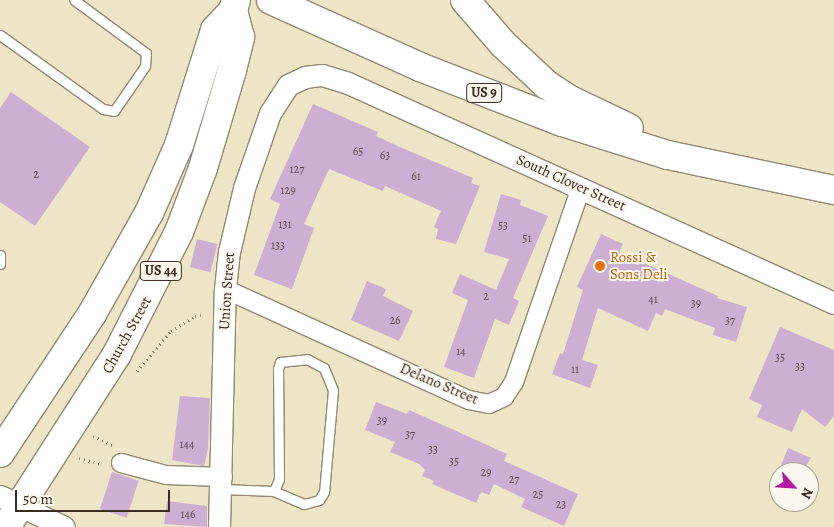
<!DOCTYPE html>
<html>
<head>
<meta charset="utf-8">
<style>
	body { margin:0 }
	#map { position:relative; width:834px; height:527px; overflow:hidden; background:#ede5c5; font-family:Alegreya,serif }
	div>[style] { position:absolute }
	.building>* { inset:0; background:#cdafd4; transform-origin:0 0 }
	.path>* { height:3px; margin-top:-1.5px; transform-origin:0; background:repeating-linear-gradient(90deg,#948872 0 1px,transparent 0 5px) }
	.roads { filter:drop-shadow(1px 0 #948872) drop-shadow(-1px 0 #948872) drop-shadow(0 1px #948872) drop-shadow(0 -1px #948872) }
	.service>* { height:9px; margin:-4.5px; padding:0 4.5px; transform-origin:4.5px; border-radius:4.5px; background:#fff }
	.minor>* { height:18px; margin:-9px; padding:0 9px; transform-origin:9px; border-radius:9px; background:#fff }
	.tertiary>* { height:21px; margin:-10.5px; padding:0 10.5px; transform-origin:10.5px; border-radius:10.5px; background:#fff }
	.trunk>* { height:28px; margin:-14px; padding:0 14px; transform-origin:14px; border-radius:14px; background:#fff }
	.motorway>* { height:28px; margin:-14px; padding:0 14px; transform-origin:14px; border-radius:14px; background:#fff }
	.dots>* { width:14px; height:14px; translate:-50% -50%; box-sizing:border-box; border:2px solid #fbf7ec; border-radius:50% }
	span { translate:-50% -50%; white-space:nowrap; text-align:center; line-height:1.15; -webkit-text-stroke:4px #fbf7ec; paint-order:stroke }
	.number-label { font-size:12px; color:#604b4c }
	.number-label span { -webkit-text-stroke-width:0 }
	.shield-label span { padding:1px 4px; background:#fbf7ec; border:1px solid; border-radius:4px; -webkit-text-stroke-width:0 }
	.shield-label { font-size:14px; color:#3b2a1e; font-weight:700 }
	.street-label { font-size:15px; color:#3b2a1e }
	.food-label { font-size:15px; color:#c56008 }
	.left { translate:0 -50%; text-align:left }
	.north { position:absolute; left:769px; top:462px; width:50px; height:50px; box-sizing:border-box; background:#fbf7ec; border:1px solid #aea59a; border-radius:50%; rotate:116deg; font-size:14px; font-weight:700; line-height:20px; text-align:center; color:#3b2a1e }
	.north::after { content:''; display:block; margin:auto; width:18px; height:22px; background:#b5179e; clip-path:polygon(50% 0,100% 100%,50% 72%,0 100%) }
	.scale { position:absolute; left:15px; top:490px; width:155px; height:22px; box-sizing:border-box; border:2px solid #3b2a1e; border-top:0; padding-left:6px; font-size:15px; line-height:18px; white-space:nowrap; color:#3b2a1e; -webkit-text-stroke:4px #fbf7ec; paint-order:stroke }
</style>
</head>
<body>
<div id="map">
	<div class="building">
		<i style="clip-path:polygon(11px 92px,90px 147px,35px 226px,0 202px,0 108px)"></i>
		<i style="clip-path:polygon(313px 104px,378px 132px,376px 136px,402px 148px,473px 178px,471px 183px,480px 186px,456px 244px,436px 239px,438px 229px,434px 227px,441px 211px,385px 186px,383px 191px,329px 169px,304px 224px,314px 228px,292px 289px,254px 275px,280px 204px,270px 199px)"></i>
		<i style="clip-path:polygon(501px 194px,521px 200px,520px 205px,548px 216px,513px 298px,519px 301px,509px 325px,495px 319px,474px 378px,444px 367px,468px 300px,452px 293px,460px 274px,496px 290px,509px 259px,484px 252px)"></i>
		<i style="clip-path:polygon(601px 234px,623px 244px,619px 252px,718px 296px,717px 298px,747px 307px,736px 342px,713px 335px,715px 328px,665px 309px,662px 316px,656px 313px,648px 331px,598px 308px,582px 360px,598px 365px,590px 388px,552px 374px,560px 353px,563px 354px,583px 290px,577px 287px)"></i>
		<i style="left:197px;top:239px;width:21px;height:29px;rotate:14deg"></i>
		<i style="clip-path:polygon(367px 281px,386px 289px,383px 296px,413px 311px,399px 341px,351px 320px)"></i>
		<i style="clip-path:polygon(780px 327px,834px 350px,834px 416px,825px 427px,802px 409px,792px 432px,757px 417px,762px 405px,749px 399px)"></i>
		<i style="clip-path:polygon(180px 396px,210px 398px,208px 449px,204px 466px,172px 460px)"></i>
		<i style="clip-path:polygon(376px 402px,407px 414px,409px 410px,454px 430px,507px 454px,504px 461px,578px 494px,564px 526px,521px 507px,525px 499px,494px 484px,489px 495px,481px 492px,476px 503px,432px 484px,434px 481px,422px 476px,425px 470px,419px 464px,390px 452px,395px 442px,365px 430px)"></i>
		<i style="clip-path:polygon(788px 448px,811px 458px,802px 472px,780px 468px)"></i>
		<i style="left:112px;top:472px;width:28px;height:39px;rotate:18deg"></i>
		<i style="clip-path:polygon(167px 501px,207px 506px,207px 527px,164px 524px)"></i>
	</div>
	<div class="path">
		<i style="left:137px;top:371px;width:52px;rotate:-49.6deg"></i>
		<i style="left:171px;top:331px;width:28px;rotate:-32deg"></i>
		<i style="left:195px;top:316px;width:10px;rotate:-11deg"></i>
		<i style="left:93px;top:436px;width:23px;rotate:25deg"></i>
		<i style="left:79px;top:458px;width:24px;rotate:15deg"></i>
	</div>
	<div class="roads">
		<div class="service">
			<i style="left:0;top:35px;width:127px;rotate:35.7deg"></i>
			<i style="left:103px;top:109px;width:11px;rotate:10deg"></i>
			<i style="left:114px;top:111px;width:55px;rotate:-55.4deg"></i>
			<i style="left:145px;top:66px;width:13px;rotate:-86deg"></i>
			<i style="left:146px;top:53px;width:89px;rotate:-143.6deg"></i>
			<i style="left:0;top:255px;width:9px;rotate:90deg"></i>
			<i style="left:222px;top:489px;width:52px;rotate:2.2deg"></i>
			<i style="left:274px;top:491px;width:13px;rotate:-67deg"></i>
			<i style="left:279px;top:479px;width:110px;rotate:-90.5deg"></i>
			<i style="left:278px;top:369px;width:7px;rotate:-74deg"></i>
			<i style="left:280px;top:362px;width:27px;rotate:-6deg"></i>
			<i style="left:307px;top:359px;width:19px;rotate:28deg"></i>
			<i style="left:324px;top:368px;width:24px;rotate:68deg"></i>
			<i style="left:333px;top:390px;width:102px;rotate:95deg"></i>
			<i style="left:324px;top:492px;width:9px;rotate:122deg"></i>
			<i style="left:319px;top:500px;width:16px;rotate:165deg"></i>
			<i style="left:304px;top:504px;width:33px;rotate:-157deg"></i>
		</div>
		<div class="minor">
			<i style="left:225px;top:289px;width:268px;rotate:24.5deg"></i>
			<i style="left:469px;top:400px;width:20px;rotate:11deg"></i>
			<i style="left:489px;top:404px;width:17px;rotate:-25deg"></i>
			<i style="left:504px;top:397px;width:18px;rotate:-56deg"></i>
			<i style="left:514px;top:382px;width:206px;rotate:-71deg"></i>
			<i style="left:121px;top:463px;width:47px;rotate:14.9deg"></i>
			<i style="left:166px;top:475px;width:57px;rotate:2deg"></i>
		</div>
		<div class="tertiary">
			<i style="left:0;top:496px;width:71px;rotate:25.8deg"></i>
			<i style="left:219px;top:527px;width:238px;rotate:-88.6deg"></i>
			<i style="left:225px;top:289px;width:37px;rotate:-84deg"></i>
			<i style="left:229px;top:252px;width:66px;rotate:-76.8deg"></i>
			<i style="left:244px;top:188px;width:79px;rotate:-70.9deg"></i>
			<i style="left:270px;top:113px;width:33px;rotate:-57deg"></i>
			<i style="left:288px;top:85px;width:19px;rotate:-25deg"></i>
			<i style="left:305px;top:77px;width:17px;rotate:-7deg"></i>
			<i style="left:322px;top:75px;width:27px;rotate:17deg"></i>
			<i style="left:348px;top:83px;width:533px;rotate:24.36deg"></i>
		</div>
		<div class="trunk">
			<i style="left:0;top:453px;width:167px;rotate:-56.5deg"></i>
			<i style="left:92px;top:314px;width:116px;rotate:-60.6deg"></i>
			<i style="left:149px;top:213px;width:74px;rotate:-66.2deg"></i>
			<i style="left:179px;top:145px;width:121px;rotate:-72.6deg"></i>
			<i style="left:215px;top:30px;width:26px;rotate:-47deg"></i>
			<i style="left:233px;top:11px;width:11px;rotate:-75deg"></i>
			<i style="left:6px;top:527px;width:206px;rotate:-57.3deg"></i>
			<i style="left:117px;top:354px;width:137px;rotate:-63.1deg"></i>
			<i style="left:179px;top:232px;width:68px;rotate:-69.4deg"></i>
			<i style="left:203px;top:168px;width:102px;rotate:-73.5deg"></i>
			<i style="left:232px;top:70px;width:34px;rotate:-76deg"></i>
			<i style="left:240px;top:37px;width:27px;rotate:-105deg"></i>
		</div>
		<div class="motorway">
			<i style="left:271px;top:0;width:163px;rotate:24.2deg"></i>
			<i style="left:420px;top:67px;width:152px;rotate:21.2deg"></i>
			<i style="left:562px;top:122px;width:111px;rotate:17.3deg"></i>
			<i style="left:668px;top:155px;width:170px;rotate:11.9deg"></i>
			<i style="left:465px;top:0;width:58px;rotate:49.2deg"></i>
			<i style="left:503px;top:44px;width:60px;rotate:43deg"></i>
			<i style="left:547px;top:85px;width:27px;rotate:33deg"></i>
			<i style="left:570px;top:100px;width:65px;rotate:25.4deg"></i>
		</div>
	</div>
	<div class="dots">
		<i style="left:600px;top:266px;background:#e8710a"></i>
	</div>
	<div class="number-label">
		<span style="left:358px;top:152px">65</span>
		<span style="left:385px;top:156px">63</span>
		<span style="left:297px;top:170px">127</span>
		<span style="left:36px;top:175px">2</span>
		<span style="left:416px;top:177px">61</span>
		<span style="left:288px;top:191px">129</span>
		<span style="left:285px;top:225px">131</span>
		<span style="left:503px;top:226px">53</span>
		<span style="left:527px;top:239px">51</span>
		<span style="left:278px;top:246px">133</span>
		<span style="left:486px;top:297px">2</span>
		<span style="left:653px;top:300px">41</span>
		<span style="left:696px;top:304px">39</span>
		<span style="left:395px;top:321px">26</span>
		<span style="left:730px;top:321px">37</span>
		<span style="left:461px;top:352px">14</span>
		<span style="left:780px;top:358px">35</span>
		<span style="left:800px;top:367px">33</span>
		<span style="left:575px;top:370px">11</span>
		<span style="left:382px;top:421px">39</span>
		<span style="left:410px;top:435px">37</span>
		<span style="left:187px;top:445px">144</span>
		<span style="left:433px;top:450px">33</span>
		<span style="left:454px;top:462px">35</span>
		<span style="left:486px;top:473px">29</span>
		<span style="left:514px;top:480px">27</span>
		<span style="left:538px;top:495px">25</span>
		<span style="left:561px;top:505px">23</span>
		<span style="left:188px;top:515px">146</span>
	</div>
	<div class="shield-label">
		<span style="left:484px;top:93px">US 9</span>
		<span style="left:161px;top:271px">US 44</span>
	</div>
	<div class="street-label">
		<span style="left:571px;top:183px;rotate:24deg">South Clover Street</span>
		<span style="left:227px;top:291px;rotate:-86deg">Union Street</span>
		<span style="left:127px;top:335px;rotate:-61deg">Church Street</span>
		<span style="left:439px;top:384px;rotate:23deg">Delano Street</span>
	</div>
	<div class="food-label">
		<span class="left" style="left:610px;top:266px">Rossi &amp;<br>Sons Deli</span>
	</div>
	<div class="north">N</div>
	<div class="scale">50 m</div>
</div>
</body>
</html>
